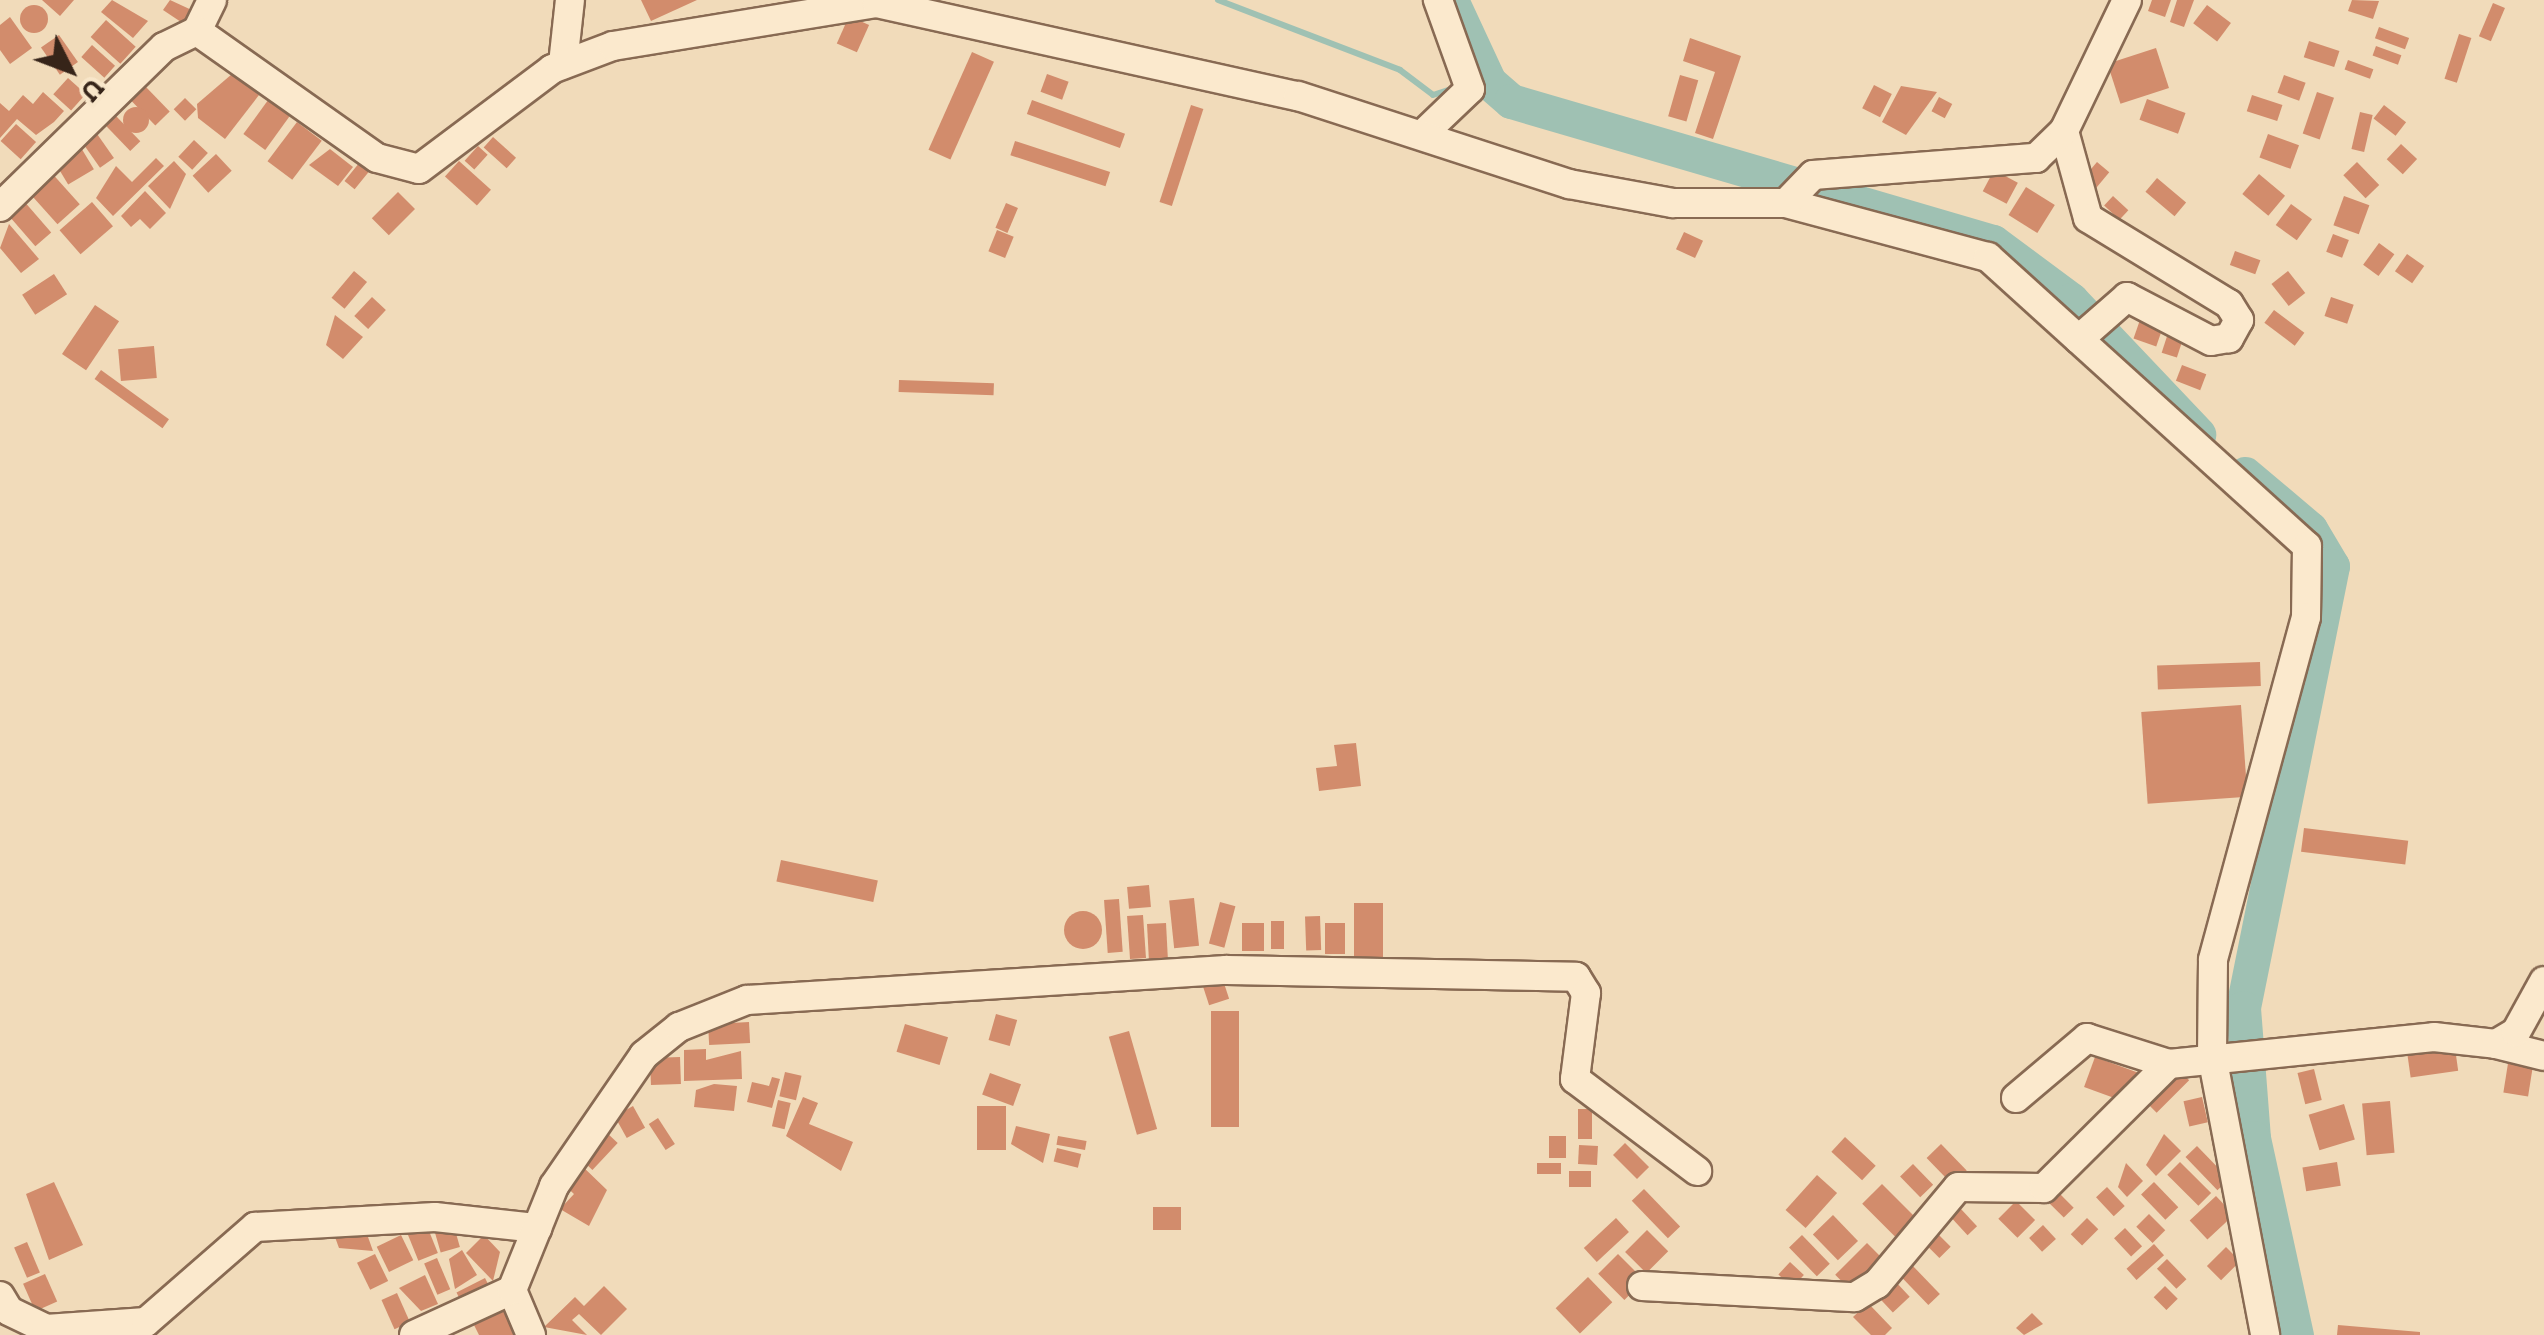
<!DOCTYPE html>
<html>
<head>
<meta charset="utf-8">
<style>
	body { margin:0 }
	#map { position:relative; width:2544px; height:1335px; overflow:hidden; background:#f1dbba; font-family:"Zilla Slab",serif }
	div>[style] { position:absolute }
	.stream>* { height:6px; margin:-3px; padding:0 3px; transform-origin:3px; border-radius:3px; background:#9fc1b3 }
	.river>* { height:35px; margin:-17.5px; padding:0 17.5px; transform-origin:17.5px; border-radius:17.5px; background:#9fc1b3 }
	.building>* { inset:0; background:#d28c6c; transform-origin:0 0 }
	.round { border-radius:50% }
	.roads { filter:drop-shadow(2px 0 #886a53) drop-shadow(-2px 0 #886a53) drop-shadow(0 2px #886a53) drop-shadow(0 -2px #886a53) }
	.minor>* { height:28px; margin:-14px; padding:0 14px; transform-origin:14px; border-radius:14px; background:#fbe9cd }
	span { translate:-50% -50%; white-space:nowrap; text-align:center; line-height:1.15; -webkit-text-stroke:8px #f8e6c9; paint-order:stroke }
	.north { position:absolute; left:20px; top:20px; width:100px; height:100px; -webkit-text-stroke:8px #f8e6c9; paint-order:stroke; rotate:132deg; font-size:28px; font-weight:700; line-height:40px; text-align:center; color:#362419 }
	.north::after { content:''; display:block; margin:auto; width:35px; height:45px; background:#362419; clip-path:polygon(50% 0,100% 100%,50% 72%,0 100%) }
</style>
</head>
<body>
<div id="map">
	<div class="stream">
		<i style="left:1218px;top:0;width:195px;rotate:21deg"></i>
		<i style="left:1400px;top:70px;width:41px;rotate:37.1deg"></i>
		<i style="left:1433px;top:95px;width:19px;rotate:-18deg"></i>
	</div>
	<div class="river">
		<i style="left:1451px;top:0;width:90px;rotate:65.1deg"></i>
		<i style="left:1489px;top:82px;width:29px;rotate:41deg"></i>
		<i style="left:1511px;top:101px;width:502px;rotate:16.31deg"></i>
		<i style="left:1993px;top:242px;width:97px;rotate:36.6deg"></i>
		<i style="left:2071px;top:300px;width:185px;rotate:46.5deg"></i>
		<i style="left:2245px;top:474px;width:85px;rotate:40.2deg"></i>
		<i style="left:2310px;top:529px;width:43px;rotate:59.3deg"></i>
		<i style="left:2332px;top:566px;width:451px;rotate:101.4deg"></i>
		<i style="left:2243px;top:1008px;width:130px;rotate:85.6deg"></i>
		<i style="left:2253px;top:1138px;width:202px;rotate:77.7deg"></i>
	</div>
	<div class="building">
		<i style="clip-path:polygon(42px 0,74px 0,60px 16px)"></i>
		<i style="clip-path:polygon(112px 0,148px 21px,133px 38px,101px 12px)"></i>
		<i style="clip-path:polygon(170px 0,196px 12px,187px 26px,163px 10px)"></i>
		<i style="clip-path:polygon(641px 0,697px 0,651px 21px)"></i>
		<i style="clip-path:polygon(2152px 0,2171px 0,2165px 17px,2148px 11px)"></i>
		<i style="clip-path:polygon(2177px 0,2194px 0,2184px 27px,2170px 22px)"></i>
		<i style="clip-path:polygon(2352px 0,2379px 1px,2373px 19px,2348px 11px)"></i>
		<i style="left:2493px;top:3px;width:13px;height:36px;rotate:23deg"></i>
		<i style="left:2207px;top:5px;width:30px;height:23px;rotate:37deg"></i>
		<i class="round" style="left:20px;top:5px;width:28px;height:28px"></i>
		<i style="left:849px;top:16px;width:22px;height:30px;rotate:24deg"></i>
		<i style="clip-path:polygon(10px 17px,32px 48px,10px 64px,0 50px,0 25px)"></i>
		<i style="left:106px;top:20px;width:40px;height:23px;rotate:42deg"></i>
		<i style="left:2379px;top:27px;width:32px;height:12px;rotate:20deg"></i>
		<i style="left:2459px;top:34px;width:13px;height:47px;rotate:18deg"></i>
		<i style="left:59px;top:35px;width:33px;height:22px;rotate:55deg"></i>
		<i style="clip-path:polygon(1690px 38px,1741px 56px,1713px 139px,1695px 133px,1715px 72px,1683px 61px)"></i>
		<i style="left:2309px;top:41px;width:32px;height:17px;rotate:18deg"></i>
		<i style="left:92px;top:45px;width:31px;height:16px;rotate:42deg"></i>
		<i style="left:2376px;top:46px;width:27px;height:10px;rotate:20deg"></i>
		<i style="left:2156px;top:48px;width:42px;height:51px;rotate:72deg"></i>
		<i style="left:972px;top:52px;width:24px;height:107px;rotate:24deg"></i>
		<i style="left:2348px;top:60px;width:27px;height:10px;rotate:20deg"></i>
		<i style="clip-path:polygon(232px 74px,259px 95px,225px 139px,198px 118px,197px 104px)"></i>
		<i style="left:1047px;top:74px;width:23px;height:19px;rotate:20deg"></i>
		<i style="left:1680px;top:75px;width:19px;height:43px;rotate:16deg"></i>
		<i style="left:2284px;top:75px;width:23px;height:19px;rotate:20deg"></i>
		<i style="left:68px;top:78px;width:24px;height:22px;rotate:42deg"></i>
		<i style="left:144px;top:85px;width:37px;height:20px;rotate:46deg"></i>
		<i style="left:1874px;top:85px;width:20px;height:26px;rotate:27deg"></i>
		<i style="clip-path:polygon(1901px 86px,1937px 92px,1906px 135px,1882px 122px)"></i>
		<i style="clip-path:polygon(43px 92px,64px 111px,54px 122px,36px 135px,17px 119px,0 138px,0 103px,9px 111px,23px 95px,33px 104px)"></i>
		<i style="left:2317px;top:92px;width:18px;height:44px;rotate:19deg"></i>
		<i style="left:2252px;top:95px;width:32px;height:17px;rotate:18deg"></i>
		<i style="left:271px;top:96px;width:27px;height:47px;rotate:36deg"></i>
		<i style="left:1939px;top:97px;width:15px;height:16px;rotate:28deg"></i>
		<i style="left:185px;top:98px;width:16px;height:16px;rotate:45deg"></i>
		<i style="left:2147px;top:99px;width:41px;height:22px;rotate:20deg"></i>
		<i style="left:1032px;top:100px;width:99px;height:15px;rotate:20deg"></i>
		<i style="left:1191px;top:105px;width:13px;height:102px;rotate:18deg"></i>
		<i style="left:2384px;top:105px;width:28px;height:17px;rotate:38deg"></i>
		<i class="round" style="left:123px;top:107px;width:26px;height:26px"></i>
		<i style="left:2360px;top:112px;width:13px;height:38px;rotate:13deg"></i>
		<i style="left:116px;top:116px;width:35px;height:14px;rotate:46deg"></i>
		<i style="left:297px;top:122px;width:31px;height:49px;rotate:37deg"></i>
		<i style="left:16px;top:124px;width:27px;height:23px;rotate:42deg"></i>
		<i style="left:95px;top:131px;width:33px;height:17px;rotate:55deg"></i>
		<i style="left:2268px;top:134px;width:33px;height:25px;rotate:20deg"></i>
		<i style="left:493px;top:137px;width:31px;height:14px;rotate:42deg"></i>
		<i style="left:194px;top:140px;width:19px;height:23px;rotate:43deg"></i>
		<i style="left:1015px;top:141px;width:100px;height:15px;rotate:18deg"></i>
		<i style="left:2401px;top:144px;width:22px;height:21px;rotate:43deg"></i>
		<i style="left:80px;top:146px;width:27px;height:30px;rotate:59deg"></i>
		<i style="left:478px;top:146px;width:13px;height:20px;rotate:42deg"></i>
		<i style="clip-path:polygon(330px 149px,353px 167px,338px 186px,309px 165px)"></i>
		<i style="left:216px;top:154px;width:23px;height:32px;rotate:47deg"></i>
		<i style="left:364px;top:157px;width:13px;height:31px;rotate:39deg"></i>
		<i style="clip-path:polygon(156px 158px,164px 166px,113px 216px,96px 198px,116px 166px,132px 182px)"></i>
		<i style="clip-path:polygon(174px 161px,186px 174px,170px 209px,148px 186px)"></i>
		<i style="left:459px;top:161px;width:43px;height:21px;rotate:42deg"></i>
		<i style="left:2097px;top:162px;width:16px;height:23px;rotate:40deg"></i>
		<i style="left:2357px;top:162px;width:32px;height:19px;rotate:46deg"></i>
		<i style="left:49px;top:170px;width:46px;height:30px;rotate:48deg"></i>
		<i style="left:1994px;top:170px;width:27px;height:24px;rotate:28deg"></i>
		<i style="left:2259px;top:174px;width:34px;height:26px;rotate:40deg"></i>
		<i style="left:2157px;top:178px;width:38px;height:18px;rotate:40deg"></i>
		<i style="left:2026px;top:187px;width:34px;height:33px;rotate:32deg"></i>
		<i style="clip-path:polygon(145px 191px,166px 213px,150px 229px,140px 219px,131px 227px,121px 216px)"></i>
		<i style="left:398px;top:192px;width:24px;height:37px;rotate:45deg"></i>
		<i style="left:2113px;top:196px;width:21px;height:13px;rotate:43deg"></i>
		<i style="left:2344px;top:196px;width:27px;height:31px;rotate:20deg"></i>
		<i style="left:23px;top:200px;width:43px;height:21px;rotate:49deg"></i>
		<i style="left:92px;top:202px;width:32px;height:43px;rotate:49deg"></i>
		<i style="left:1006px;top:203px;width:13px;height:27px;rotate:23deg"></i>
		<i style="left:2291px;top:204px;width:26px;height:26px;rotate:36deg"></i>
		<i style="clip-path:polygon(9px 224px,39px 259px,21px 273px,0 248px)"></i>
		<i style="left:997px;top:230px;width:18px;height:23px;rotate:22deg"></i>
		<i style="left:1684px;top:232px;width:21px;height:19px;rotate:25deg"></i>
		<i style="left:2333px;top:234px;width:17px;height:19px;rotate:21deg"></i>
		<i style="left:2379px;top:243px;width:19px;height:27px;rotate:36deg"></i>
		<i style="left:2235px;top:251px;width:27px;height:15px;rotate:20deg"></i>
		<i style="left:2407px;top:254px;width:21px;height:21px;rotate:35deg"></i>
		<i style="left:354px;top:271px;width:17px;height:35px;rotate:40deg"></i>
		<i style="left:2288px;top:271px;width:28px;height:21px;rotate:52deg"></i>
		<i style="left:54px;top:274px;width:24px;height:38px;rotate:57deg"></i>
		<i style="left:372px;top:297px;width:19px;height:26px;rotate:43deg"></i>
		<i style="left:2331px;top:297px;width:24px;height:20px;rotate:19deg"></i>
		<i style="left:95px;top:305px;width:29px;height:59px;rotate:34deg"></i>
		<i style="left:2274px;top:310px;width:38px;height:16px;rotate:37deg"></i>
		<i style="left:2142px;top:314px;width:24px;height:26px;rotate:19deg"></i>
		<i style="clip-path:polygon(335px 315px,363px 337px,343px 359px,326px 345px)"></i>
		<i style="left:2170px;top:327px;width:16px;height:27px;rotate:18deg"></i>
		<i style="left:154px;top:346px;width:32px;height:36px;rotate:85deg"></i>
		<i style="left:2182px;top:365px;width:26px;height:17px;rotate:21deg"></i>
		<i style="left:101px;top:370px;width:84px;height:11px;rotate:36deg"></i>
		<i style="left:899px;top:380px;width:95px;height:12px;rotate:2deg"></i>
		<i style="left:2260px;top:662px;width:24px;height:103px;rotate:88deg"></i>
		<i style="left:2241px;top:705px;width:92px;height:100px;rotate:86deg"></i>
		<i style="clip-path:polygon(1356px 743px,1361px 786px,1319px 791px,1316px 768px,1337px 766px,1334px 745px)"></i>
		<i style="left:2304px;top:828px;width:105px;height:24px;rotate:7deg"></i>
		<i style="left:781px;top:860px;width:99px;height:22px;rotate:12deg"></i>
		<i style="left:1149px;top:885px;width:22px;height:22px;rotate:85deg"></i>
		<i style="left:1194px;top:898px;width:48px;height:25px;rotate:84deg"></i>
		<i style="left:1119px;top:899px;width:53px;height:15px;rotate:86deg"></i>
		<i style="left:1220px;top:902px;width:16px;height:43px;rotate:15deg"></i>
		<i style="left:1383px;top:903px;width:54px;height:29px;rotate:90deg"></i>
		<i class="round" style="left:1064px;top:911px;width:38px;height:38px"></i>
		<i style="left:1143px;top:915px;width:43px;height:16px;rotate:86deg"></i>
		<i style="left:1320px;top:916px;width:34px;height:15px;rotate:88deg"></i>
		<i style="left:1271px;top:921px;width:13px;height:28px"></i>
		<i style="left:1166px;top:923px;width:38px;height:19px;rotate:87deg"></i>
		<i style="left:1242px;top:923px;width:22px;height:28px"></i>
		<i style="left:1345px;top:923px;width:31px;height:20px;rotate:90deg"></i>
		<i style="left:1222px;top:977px;width:23px;height:21px;rotate:72deg"></i>
		<i style="left:1211px;top:1011px;width:28px;height:116px"></i>
		<i style="left:996px;top:1014px;width:22px;height:27px;rotate:16deg"></i>
		<i style="left:749px;top:1022px;width:21px;height:41px;rotate:87deg"></i>
		<i style="left:905px;top:1024px;width:45px;height:29px;rotate:17deg"></i>
		<i style="left:1129px;top:1031px;width:102px;height:21px;rotate:74deg"></i>
		<i style="left:2454px;top:1041px;width:30px;height:48px;rotate:82deg"></i>
		<i style="clip-path:polygon(706px 1049px,706px 1060px,741px 1051px,742px 1079px,684px 1081px,684px 1050px)"></i>
		<i style="left:680px;top:1057px;width:27px;height:30px;rotate:88deg"></i>
		<i style="left:2095px;top:1057px;width:46px;height:32px;rotate:20deg"></i>
		<i style="left:2509px;top:1057px;width:25px;height:36px;rotate:9deg"></i>
		<i style="left:2175px;top:1066px;width:20px;height:46px;rotate:45deg"></i>
		<i style="left:2314px;top:1069px;width:32px;height:17px;rotate:76deg"></i>
		<i style="left:785px;top:1072px;width:17px;height:25px;rotate:13deg"></i>
		<i style="left:990px;top:1073px;width:33px;height:23px;rotate:20deg"></i>
		<i style="clip-path:polygon(772px 1077px,780px 1079px,772px 1108px,747px 1102px,752px 1082px,769px 1086px)"></i>
		<i style="clip-path:polygon(714px 1084px,737px 1086px,734px 1111px,694px 1107px,696px 1090px)"></i>
		<i style="clip-path:polygon(803px 1097px,818px 1103px,809px 1124px,853px 1142px,841px 1171px,786px 1136px)"></i>
		<i style="left:2202px;top:1097px;width:26px;height:19px;rotate:77deg"></i>
		<i style="left:778px;top:1100px;width:13px;height:27px;rotate:13deg"></i>
		<i style="left:2390px;top:1101px;width:52px;height:28px;rotate:85deg"></i>
		<i style="left:2344px;top:1104px;width:37px;height:37px;rotate:73deg"></i>
		<i style="left:633px;top:1106px;width:25px;height:21px;rotate:61deg"></i>
		<i style="left:977px;top:1106px;width:29px;height:44px"></i>
		<i style="left:1578px;top:1109px;width:14px;height:30px"></i>
		<i style="left:658px;top:1118px;width:31px;height:11px;rotate:57deg"></i>
		<i style="clip-path:polygon(1016px 1126px,1050px 1134px,1043px 1163px,1011px 1144px)"></i>
		<i style="left:606px;top:1132px;width:16px;height:37px;rotate:43deg"></i>
		<i style="clip-path:polygon(2164px 1134px,2181px 1151px,2156px 1176px,2146px 1165px)"></i>
		<i style="left:1058px;top:1136px;width:29px;height:9px;rotate:10deg"></i>
		<i style="left:1549px;top:1136px;width:17px;height:22px"></i>
		<i style="left:1845px;top:1137px;width:42px;height:20px;rotate:43deg"></i>
		<i style="left:1625px;top:1143px;width:34px;height:17px;rotate:45deg"></i>
		<i style="left:1941px;top:1144px;width:37px;height:20px;rotate:46deg"></i>
		<i style="left:1598px;top:1146px;width:19px;height:19px;rotate:93deg"></i>
		<i style="left:2197px;top:1146px;width:46px;height:16px;rotate:46deg"></i>
		<i style="left:1057px;top:1148px;width:25px;height:14px;rotate:14deg"></i>
		<i style="left:2180px;top:1162px;width:44px;height:18px;rotate:45deg"></i>
		<i style="left:2337px;top:1162px;width:24px;height:35px;rotate:81deg"></i>
		<i style="left:1537px;top:1163px;width:24px;height:11px"></i>
		<i style="clip-path:polygon(2126px 1163px,2143px 1181px,2127px 1197px,2118px 1187px)"></i>
		<i style="clip-path:polygon(580px 1164px,607px 1190px,589px 1226px,560px 1209px,574px 1194px,562px 1183px)"></i>
		<i style="left:1913px;top:1164px;width:29px;height:18px;rotate:46deg"></i>
		<i style="left:1591px;top:1171px;width:16px;height:22px;rotate:90deg"></i>
		<i style="left:1817px;top:1175px;width:27px;height:47px;rotate:42deg"></i>
		<i style="clip-path:polygon(54px 1182px,83px 1245px,49px 1260px,26px 1194px)"></i>
		<i style="left:2154px;top:1182px;width:35px;height:18px;rotate:46deg"></i>
		<i style="left:1882px;top:1184px;width:47px;height:28px;rotate:45deg"></i>
		<i style="left:2107px;top:1187px;width:26px;height:15px;rotate:47deg"></i>
		<i style="left:1644px;top:1189px;width:52px;height:17px;rotate:46deg"></i>
		<i style="left:2056px;top:1190px;width:25px;height:14px;rotate:45deg"></i>
		<i style="left:2216px;top:1196px;width:26px;height:36px;rotate:47deg"></i>
		<i style="left:2016px;top:1201px;width:27px;height:25px;rotate:45deg"></i>
		<i style="left:1153px;top:1207px;width:28px;height:23px"></i>
		<i style="left:1960px;top:1208px;width:25px;height:13px;rotate:47deg"></i>
		<i style="left:2149px;top:1214px;width:23px;height:18px;rotate:45deg"></i>
		<i style="left:1833px;top:1215px;width:36px;height:28px;rotate:46deg"></i>
		<i style="left:1616px;top:1218px;width:19px;height:44px;rotate:47deg"></i>
		<i style="left:2087px;top:1218px;width:16px;height:23px;rotate:45deg"></i>
		<i style="clip-path:polygon(363px 1223px,373px 1251px,339px 1248px,332px 1229px)"></i>
		<i style="left:453px;top:1223px;width:25px;height:20px;rotate:74deg"></i>
		<i style="left:2043px;top:1225px;width:19px;height:19px;rotate:47deg"></i>
		<i style="left:427px;top:1226px;width:29px;height:21px;rotate:68deg"></i>
		<i style="left:2125px;top:1228px;width:25px;height:15px;rotate:47deg"></i>
		<i style="left:1933px;top:1229px;width:25px;height:16px;rotate:45deg"></i>
		<i style="left:1647px;top:1230px;width:30px;height:31px;rotate:45deg"></i>
		<i style="left:401px;top:1235px;width:28px;height:27px;rotate:64deg"></i>
		<i style="clip-path:polygon(484px 1235px,500px 1252px,493px 1281px,466px 1253px)"></i>
		<i style="left:1802px;top:1235px;width:40px;height:18px;rotate:46deg"></i>
		<i style="left:27px;top:1242px;width:33px;height:14px;rotate:67deg"></i>
		<i style="left:1867px;top:1243px;width:25px;height:45px;rotate:45deg"></i>
		<i style="left:2154px;top:1244px;width:15px;height:37px;rotate:48deg"></i>
		<i style="left:2226px;top:1247px;width:20px;height:27px;rotate:45deg"></i>
		<i style="clip-path:polygon(462px 1250px,477px 1275px,455px 1289px,449px 1259px)"></i>
		<i style="left:375px;top:1254px;width:30px;height:20px;rotate:64deg"></i>
		<i style="left:1618px;top:1254px;width:37px;height:28px;rotate:45deg"></i>
		<i style="left:437px;top:1258px;width:34px;height:14px;rotate:67deg"></i>
		<i style="left:2167px;top:1259px;width:28px;height:14px;rotate:46deg"></i>
		<i style="left:1790px;top:1262px;width:19px;height:17px;rotate:43deg"></i>
		<i style="left:1910px;top:1263px;width:43px;height:16px;rotate:46deg"></i>
		<i style="left:45px;top:1274px;width:30px;height:24px;rotate:66deg"></i>
		<i style="clip-path:polygon(425px 1275px,438px 1304px,421px 1311px,399px 1288px)"></i>
		<i style="left:1588px;top:1277px;width:35px;height:45px;rotate:46deg"></i>
		<i style="left:485px;top:1278px;width:16px;height:32px;rotate:63deg"></i>
		<i style="left:1894px;top:1280px;width:23px;height:23px;rotate:47deg"></i>
		<i style="clip-path:polygon(604px 1286px,627px 1309px,601px 1335px,579px 1314px,572px 1320px,587px 1335px,544px 1327px,575px 1297px,584px 1306px)"></i>
		<i style="left:2165px;top:1286px;width:18px;height:16px;rotate:45deg"></i>
		<i style="left:397px;top:1293px;width:32px;height:17px;rotate:66deg"></i>
		<i style="clip-path:polygon(506px 1298px,522px 1335px,479px 1335px,470px 1317px)"></i>
		<i style="clip-path:polygon(1868px 1303px,1892px 1328px,1885px 1335px,1871px 1335px,1853px 1317px)"></i>
		<i style="clip-path:polygon(2032px 1313px,2043px 1324px,2024px 1335px,2016px 1328px)"></i>
		<i style="clip-path:polygon(2338px 1325px,2420px 1332px,2420px 1335px,2337px 1335px)"></i>
	</div>
	<div class="roads">
		<div class="minor">
			<i style="left:197px;top:31px;width:34px;rotate:-64deg"></i>
			<i style="left:563px;top:64px;width:64px;rotate:-83.8deg"></i>
			<i style="left:2064px;top:131px;width:90px;rotate:74.6deg"></i>
			<i style="left:2088px;top:218px;width:165px;rotate:31.4deg"></i>
			<i style="left:2229px;top:304px;width:19px;rotate:58deg"></i>
			<i style="left:2239px;top:320px;width:21px;rotate:119deg"></i>
			<i style="left:2229px;top:338px;width:18px;rotate:171deg"></i>
			<i style="left:2211px;top:341px;width:95px;rotate:-152.4deg"></i>
			<i style="left:2127px;top:297px;width:64px;rotate:138.8deg"></i>
			<i style="left:1425px;top:132px;width:62px;rotate:-43.7deg"></i>
			<i style="left:1470px;top:89px;width:95px;rotate:-109.8deg"></i>
			<i style="left:1786px;top:203px;width:209px;rotate:15deg"></i>
			<i style="left:1988px;top:257px;width:430px;rotate:42.2deg"></i>
			<i style="left:2307px;top:546px;width:71px;rotate:90.8deg"></i>
			<i style="left:2306px;top:617px;width:355px;rotate:105.2deg"></i>
			<i style="left:2213px;top:960px;width:96px;rotate:90.6deg"></i>
			<i style="left:2212px;top:1056px;width:284px;rotate:79.2deg"></i>
			<i style="left:0;top:207px;width:229px;rotate:-44.3deg"></i>
			<i style="left:164px;top:47px;width:37px;rotate:-26deg"></i>
			<i style="left:197px;top:31px;width:220px;rotate:35.2deg"></i>
			<i style="left:377px;top:158px;width:43px;rotate:14.7deg"></i>
			<i style="left:419px;top:169px;width:166px;rotate:-36.9deg"></i>
			<i style="left:552px;top:69px;width:65px;rotate:-20.7deg"></i>
			<i style="left:613px;top:46px;width:267px;rotate:-9.3deg"></i>
			<i style="left:877px;top:3px;width:431px;rotate:12.5deg"></i>
			<i style="left:1298px;top:96px;width:285px;rotate:18deg"></i>
			<i style="left:1569px;top:184px;width:106px;rotate:10.4deg"></i>
			<i style="left:1673px;top:203px;width:113px"></i>
			<i style="left:1786px;top:203px;width:39px;rotate:-46deg"></i>
			<i style="left:1813px;top:175px;width:224px;rotate:-4.4deg"></i>
			<i style="left:2036px;top:158px;width:39px;rotate:-44deg"></i>
			<i style="left:2064px;top:131px;width:145px;rotate:-64.3deg"></i>
			<i style="left:2496px;top:1044px;width:49px;rotate:14deg"></i>
			<i style="left:2016px;top:1098px;width:93px;rotate:-40.2deg"></i>
			<i style="left:2087px;top:1038px;width:86px;rotate:17.6deg"></i>
			<i style="left:1642px;top:1286px;width:213px;rotate:3deg"></i>
			<i style="left:1855px;top:1297px;width:26px;rotate:-31deg"></i>
			<i style="left:1877px;top:1284px;width:126px;rotate:-50.1deg"></i>
			<i style="left:1958px;top:1187px;width:86px;rotate:0.7deg"></i>
			<i style="left:2044px;top:1188px;width:176px;rotate:-44.8deg"></i>
			<i style="left:2169px;top:1064px;width:266px;rotate:-5.8deg"></i>
			<i style="left:2434px;top:1037px;width:62px;rotate:6.4deg"></i>
			<i style="left:2496px;top:1044px;width:23px;rotate:-31deg"></i>
			<i style="left:2516px;top:1032px;width:58px;rotate:-61.2deg"></i>
			<i style="left:512px;top:1290px;width:49px;rotate:67.1deg"></i>
			<i style="left:0;top:1296px;width:17px;rotate:59deg"></i>
			<i style="left:9px;top:1311px;width:55px;rotate:25.6deg"></i>
			<i style="left:46px;top:1329px;width:100px;rotate:-4deg"></i>
			<i style="left:146px;top:1322px;width:145px;rotate:-41.1deg"></i>
			<i style="left:255px;top:1227px;width:180px;rotate:-3.2deg"></i>
			<i style="left:435px;top:1217px;width:103px;rotate:6.2deg"></i>
			<i style="left:414px;top:1335px;width:108px;rotate:-24.7deg"></i>
			<i style="left:512px;top:1290px;width:112px;rotate:-68deg"></i>
			<i style="left:554px;top:1186px;width:159px;rotate:-55.5deg"></i>
			<i style="left:644px;top:1055px;width:45px;rotate:-38.7deg"></i>
			<i style="left:679px;top:1027px;width:73px;rotate:-21.7deg"></i>
			<i style="left:747px;top:1000px;width:480px;rotate:-3.6deg"></i>
			<i style="left:1226px;top:970px;width:350px;rotate:1.1deg"></i>
			<i style="left:1576px;top:977px;width:19px;rotate:58deg"></i>
			<i style="left:1586px;top:993px;width:87px;rotate:97.3deg"></i>
			<i style="left:1575px;top:1079px;width:153px;rotate:37deg"></i>
		</div>
	</div>
	<div class="north">U</div>
</div>
</body>
</html>
